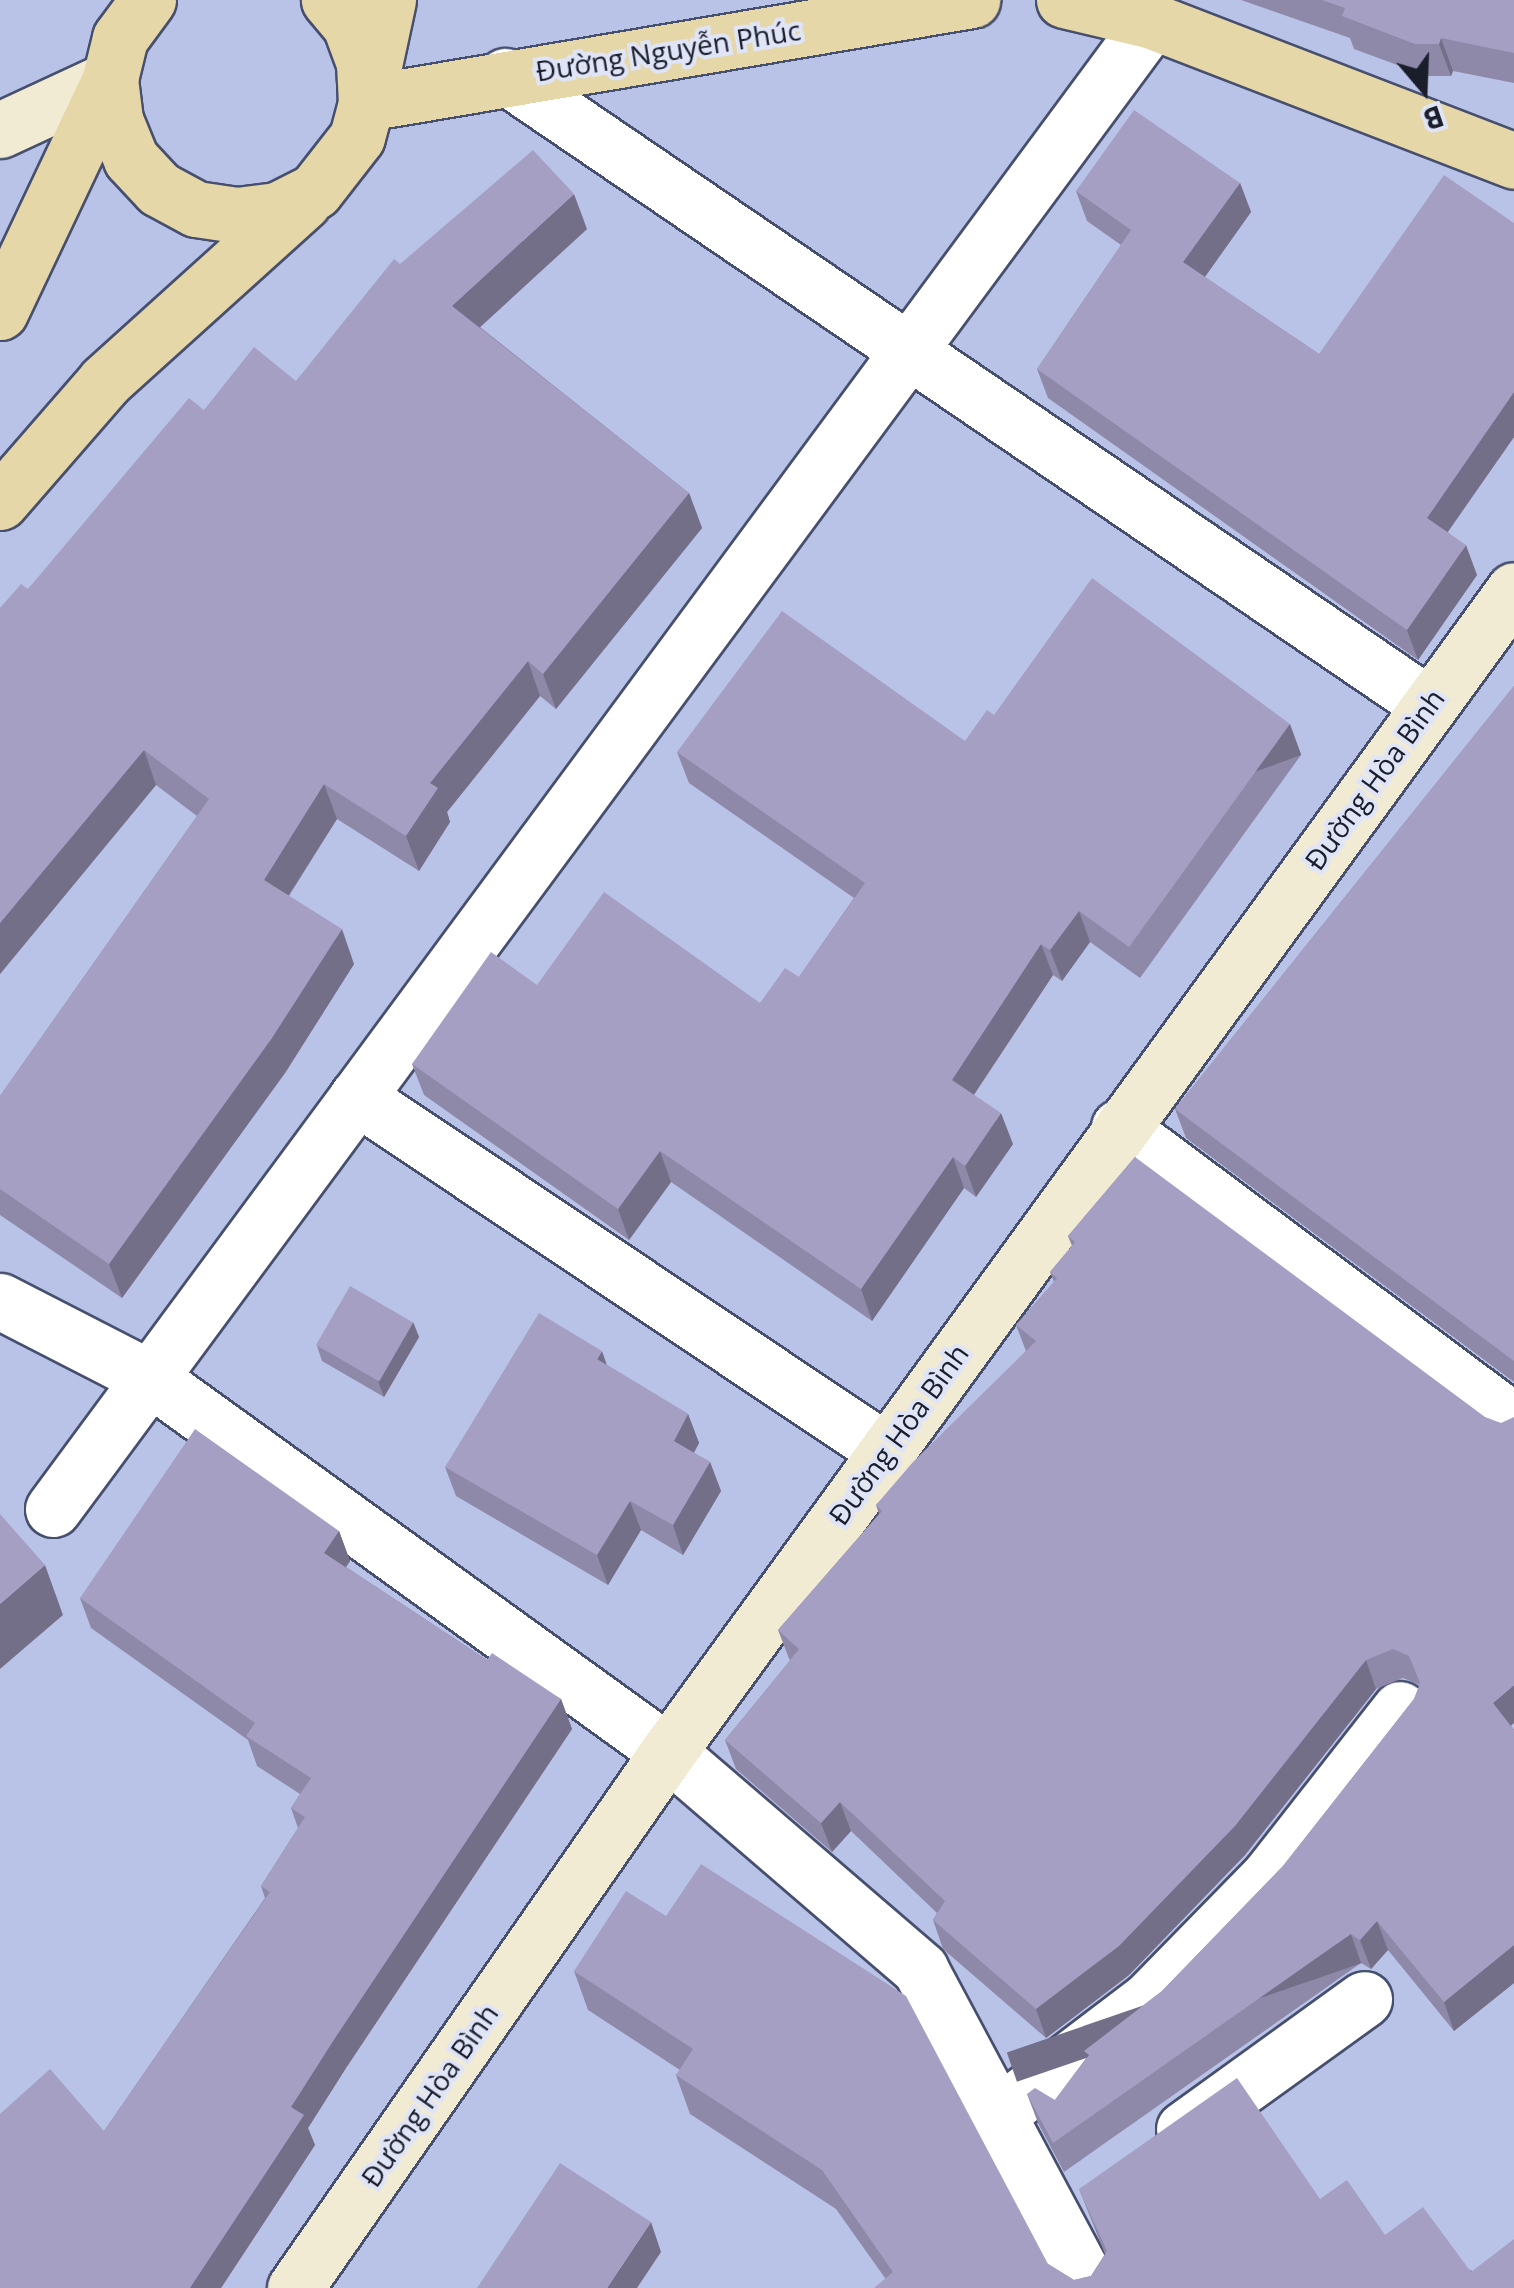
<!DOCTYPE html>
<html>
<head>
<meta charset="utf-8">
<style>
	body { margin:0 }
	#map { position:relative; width:1514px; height:2288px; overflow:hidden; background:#b9c3e8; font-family:"Open Sans",sans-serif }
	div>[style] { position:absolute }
	.roads { filter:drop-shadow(2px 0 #474f6e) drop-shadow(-2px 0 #474f6e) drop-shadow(0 2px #474f6e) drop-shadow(0 -2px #474f6e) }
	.street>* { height:55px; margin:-27.5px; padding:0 27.5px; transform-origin:27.5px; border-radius:27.5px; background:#fff }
	.secondary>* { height:55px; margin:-27.5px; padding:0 27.5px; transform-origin:27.5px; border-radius:27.5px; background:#f2ebd4 }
	.primary>* { height:55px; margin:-27.5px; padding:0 27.5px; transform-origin:27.5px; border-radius:27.5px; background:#e5d7a8 }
	.wall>* { inset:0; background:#8f89a9 }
	.shaded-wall>* { inset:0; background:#746f89; transform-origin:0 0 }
	.building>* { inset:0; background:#a69fc4; transform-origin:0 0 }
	span { translate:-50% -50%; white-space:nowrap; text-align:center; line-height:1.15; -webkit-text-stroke:8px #dfe4f7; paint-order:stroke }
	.street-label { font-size:28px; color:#1a1d2a }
	.north { position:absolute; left:1374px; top:40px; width:100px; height:100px; -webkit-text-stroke:8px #dfe4f7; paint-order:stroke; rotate:161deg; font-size:28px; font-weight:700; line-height:40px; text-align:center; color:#1a1d2a }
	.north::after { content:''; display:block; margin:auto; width:35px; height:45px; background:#1a1d2a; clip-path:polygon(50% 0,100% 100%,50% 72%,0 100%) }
</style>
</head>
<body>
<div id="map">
	<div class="roads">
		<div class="street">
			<i style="left:505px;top:76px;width:1118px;rotate:34.24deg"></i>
			<i style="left:357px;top:1097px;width:637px;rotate:33.79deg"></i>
			<i style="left:1119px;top:1127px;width:492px;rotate:36.7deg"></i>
			<i style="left:0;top:1301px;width:169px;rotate:27.2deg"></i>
			<i style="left:150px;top:1378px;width:639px;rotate:35.83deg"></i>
			<i style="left:668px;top:1752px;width:333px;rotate:40.7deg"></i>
			<i style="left:920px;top:1969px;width:361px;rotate:61.9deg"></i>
			<i style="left:53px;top:1509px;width:1850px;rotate:-53.55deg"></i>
			<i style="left:998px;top:2114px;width:191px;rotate:-37.3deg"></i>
			<i style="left:1150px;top:1998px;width:170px;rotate:-45.7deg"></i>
			<i style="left:1269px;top:1876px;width:212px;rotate:-51.9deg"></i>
			<i style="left:1184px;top:2129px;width:222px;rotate:-35.8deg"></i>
		</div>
		<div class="secondary">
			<i style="left:0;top:130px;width:121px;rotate:-24.9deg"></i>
			<i style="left:295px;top:2288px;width:653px;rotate:-55.17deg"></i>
			<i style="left:668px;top:1752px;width:1437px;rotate:-53.94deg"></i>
		</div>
		<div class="primary">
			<i style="left:148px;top:0;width:47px;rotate:126.4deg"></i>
			<i style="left:120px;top:38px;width:42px;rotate:103.7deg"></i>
			<i style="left:110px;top:79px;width:41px;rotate:83deg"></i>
			<i style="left:115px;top:120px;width:42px;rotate:67.7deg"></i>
			<i style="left:131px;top:159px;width:41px;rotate:47deg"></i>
			<i style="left:159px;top:189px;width:42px;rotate:28.4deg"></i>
			<i style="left:196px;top:209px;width:41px;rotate:8.3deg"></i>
			<i style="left:237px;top:215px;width:40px;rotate:-7.1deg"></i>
			<i style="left:277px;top:210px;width:42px;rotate:-26.6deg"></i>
			<i style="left:315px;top:191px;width:68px;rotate:-52.1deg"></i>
			<i style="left:357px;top:137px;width:35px;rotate:-75deg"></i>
			<i style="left:366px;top:103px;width:40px;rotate:-92.9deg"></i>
			<i style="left:364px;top:63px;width:40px;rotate:-110.2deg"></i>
			<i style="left:350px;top:25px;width:33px;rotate:-130deg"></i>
			<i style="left:388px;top:0;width:105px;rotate:102.1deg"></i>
			<i style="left:366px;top:103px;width:615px;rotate:-9.65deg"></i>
			<i style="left:1064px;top:0;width:90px;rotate:13.4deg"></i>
			<i style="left:1152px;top:21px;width:388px;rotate:21.1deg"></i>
			<i style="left:0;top:312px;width:258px;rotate:-64.7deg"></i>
			<i style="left:0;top:502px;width:160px;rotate:-49deg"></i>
			<i style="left:105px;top:381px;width:267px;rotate:-42.1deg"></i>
		</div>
	</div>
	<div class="wall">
		<i style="clip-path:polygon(1241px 0,1514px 0,1514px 83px,1453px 71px,1451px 76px,1427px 76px,1354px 49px,1350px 38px)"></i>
		<i style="clip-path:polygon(1240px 183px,1251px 212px,1205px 277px,1319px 354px,1514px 223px,1514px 437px,1448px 532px,1477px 575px,1418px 660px,1048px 398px,1037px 369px,1121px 245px,1087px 221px,1076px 191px)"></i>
		<i style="clip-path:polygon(587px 229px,480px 327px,689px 493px,702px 528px,556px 709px,540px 696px,447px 812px,450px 822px,419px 871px,337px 819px,289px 896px,354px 964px,285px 1073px,122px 1298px,0 1215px,0 1096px,197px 816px,156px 785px,0 974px,0 608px,28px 589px,204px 410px,296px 381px,400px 264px)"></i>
		<i style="clip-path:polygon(1514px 686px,1514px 1382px,1186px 1138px,1175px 1109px)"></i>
		<i style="clip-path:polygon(994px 715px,1301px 755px,1140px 978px,1090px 942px,1062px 981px,1053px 975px,974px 1095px,1013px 1144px,976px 1197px,964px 1188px,872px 1321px,671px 1182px,629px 1240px,424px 1095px,412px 1064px,537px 985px,760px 1003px,799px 977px,854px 898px,689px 783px,677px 752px,965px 741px)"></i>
		<i style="clip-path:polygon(1135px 1157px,1514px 1730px,1514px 1983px,1454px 2031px,1388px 1950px,1371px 1969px,1361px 1963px,1064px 2172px,1038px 2123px,1027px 2094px,1055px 2100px,1087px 2057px,1084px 2051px,1162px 1991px,1283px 1866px,1414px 1699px,1420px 1685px,1403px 1678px,1376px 1689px,1245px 1855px,1129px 1975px,1046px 2038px,943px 1949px,933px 1920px,937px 1913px,851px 1831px,832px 1852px,736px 1769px,725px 1740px,790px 1661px,778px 1630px,879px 1514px,876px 1505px,1026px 1351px,1016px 1325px,1054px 1282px,1050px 1272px,1072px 1246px,1068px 1236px)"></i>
		<i style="clip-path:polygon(413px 1322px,419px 1337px,384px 1397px,322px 1361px,317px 1346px)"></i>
		<i style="clip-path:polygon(607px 1365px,688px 1414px,699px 1443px,694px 1453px,710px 1462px,721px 1491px,683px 1555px,641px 1530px,608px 1585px,456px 1496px,445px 1467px)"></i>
		<i style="clip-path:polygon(339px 1531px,350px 1561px,346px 1567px,487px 1660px,561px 1699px,572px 1729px,346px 2068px,308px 2128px,315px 2145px,221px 2288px,0 2288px,104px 2131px,265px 1898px,261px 1886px,298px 1828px,291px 1808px,300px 1794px,257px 1766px,248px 1740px,91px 1628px,80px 1598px)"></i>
		<i style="clip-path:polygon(574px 1971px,1074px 2280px,1091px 2276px,1105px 2254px,1079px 2189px,1320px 2199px,1385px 2235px,1514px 2288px,885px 2278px,836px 2209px,690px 2114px,676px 2075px,680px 2070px,588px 2010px)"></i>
	</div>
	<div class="shaded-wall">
		<i style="clip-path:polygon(1441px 38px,1453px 71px,1451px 76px,1439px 44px)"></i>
		<i style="clip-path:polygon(1240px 183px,1251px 212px,1194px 292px,1183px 262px)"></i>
		<i style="clip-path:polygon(574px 194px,587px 229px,465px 341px,452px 306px)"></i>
		<i style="clip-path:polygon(1514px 392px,1514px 437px,1437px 547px,1427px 518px)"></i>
		<i style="clip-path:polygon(689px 493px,702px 528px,556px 709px,543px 674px)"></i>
		<i style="clip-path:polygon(1466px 545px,1477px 575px,1418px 660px,1407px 630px)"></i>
		<i style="clip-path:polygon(528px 661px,540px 696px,447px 812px,450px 822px,419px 871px,406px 836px,430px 783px)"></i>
		<i style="left:1290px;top:724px;width:33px;height:275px;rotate:70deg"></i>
		<i style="clip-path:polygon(144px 750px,156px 785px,0 974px,0 923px)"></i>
		<i style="clip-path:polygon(324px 784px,337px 819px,276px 915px,264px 880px)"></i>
		<i style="clip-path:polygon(1079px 911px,1090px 942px,1062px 981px,1050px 950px)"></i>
		<i style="clip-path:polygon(342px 929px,354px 964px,285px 1073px,122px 1298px,109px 1264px)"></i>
		<i style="clip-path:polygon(1041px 944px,1053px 975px,963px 1111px,952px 1080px)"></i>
		<i style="clip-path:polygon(1001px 1113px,1013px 1144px,976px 1197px,965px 1166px)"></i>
		<i style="clip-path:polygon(660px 1151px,671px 1182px,629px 1240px,618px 1209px)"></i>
		<i style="clip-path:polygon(953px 1157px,964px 1188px,872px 1321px,861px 1289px)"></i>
		<i style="clip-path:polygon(413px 1322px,419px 1337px,384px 1397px,378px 1381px)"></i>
		<i style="clip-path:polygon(602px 1351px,612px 1380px,597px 1359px)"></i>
		<i style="clip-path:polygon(688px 1414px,699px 1443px,684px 1470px,674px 1441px)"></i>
		<i style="clip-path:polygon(710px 1462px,721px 1491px,683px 1555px,673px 1525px)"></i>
		<i style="clip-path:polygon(630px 1501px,641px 1530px,608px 1585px,597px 1555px)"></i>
		<i style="clip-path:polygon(339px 1531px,350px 1561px,335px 1583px,324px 1553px)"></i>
		<i style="clip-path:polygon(45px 1565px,63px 1615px,0 1669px,0 1604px)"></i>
		<i style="clip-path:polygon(1366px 1660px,1376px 1689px,1245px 1855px,1129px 1975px,1046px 2038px,1036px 2009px)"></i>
		<i style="clip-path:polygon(1514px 1685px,1514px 1723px,1504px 1732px,1493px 1703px)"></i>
		<i style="clip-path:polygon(561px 1699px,572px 1729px,346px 2068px,308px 2128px,315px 2145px,221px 2288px,190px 2288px,291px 2107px,335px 2038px)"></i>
		<i style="clip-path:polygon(840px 1802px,851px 1831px,832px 1852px,821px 1823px)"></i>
		<i style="clip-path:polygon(1377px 1921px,1388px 1950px,1371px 1969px,1360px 1940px)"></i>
		<i style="left:1351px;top:1934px;width:31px;height:364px;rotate:71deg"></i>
		<i style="clip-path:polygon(1514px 1945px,1514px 1983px,1454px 2031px,1444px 2002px)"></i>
		<i style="clip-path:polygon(651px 2222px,661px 2252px,637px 2288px,607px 2288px)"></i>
	</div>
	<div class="building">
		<i style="clip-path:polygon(1322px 0,1514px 0,1514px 53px,1441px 38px,1439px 44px,1415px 44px,1342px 16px,1345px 8px)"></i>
		<i style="clip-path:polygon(1134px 110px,1240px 183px,1183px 262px,1319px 354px,1444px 175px,1514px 223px,1514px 392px,1427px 518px,1466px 545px,1407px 630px,1037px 369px,1131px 230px,1076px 191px)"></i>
		<i style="clip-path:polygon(533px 150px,574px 194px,452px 306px,689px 493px,543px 674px,528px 661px,430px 783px,438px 788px,406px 836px,324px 784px,264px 880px,342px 929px,272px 1038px,109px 1264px,0 1189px,0 1096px,209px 799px,144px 750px,0 923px,0 608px,21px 584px,28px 589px,189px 398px,204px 410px,254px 347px,296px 381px,394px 259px,400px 264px)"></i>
		<i style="clip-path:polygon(1092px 578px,1290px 724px,1129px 947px,1079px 911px,1050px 950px,1041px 944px,952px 1080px,1001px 1113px,965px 1166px,953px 1157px,861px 1289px,660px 1151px,618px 1209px,412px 1064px,491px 952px,537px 985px,604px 892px,760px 1003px,785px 968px,799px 977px,865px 883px,677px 752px,782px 611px,965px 741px,987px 710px,994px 715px)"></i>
		<i style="clip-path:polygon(1514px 686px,1514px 1361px,1175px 1109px)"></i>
		<i style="clip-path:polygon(1135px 1157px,1485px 1417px,1501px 1423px,1514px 1417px,1514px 1685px,1493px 1703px,1514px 1730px,1514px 1945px,1444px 2002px,1377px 1921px,1360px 1940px,1351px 1934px,1053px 2143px,1027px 2094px,1035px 2088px,1055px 2100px,1089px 2055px,1084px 2051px,1162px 1991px,1283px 1866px,1414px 1699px,1420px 1683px,1409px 1656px,1393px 1649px,1366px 1660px,1235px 1826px,1119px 1946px,1036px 2009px,933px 1920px,945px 1901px,840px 1802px,821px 1823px,725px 1740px,799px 1649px,778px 1630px,882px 1511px,876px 1505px,913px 1462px,1036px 1341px,1016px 1325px,1057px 1278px,1050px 1272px,1075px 1242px,1068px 1236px)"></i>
		<i style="left:350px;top:1286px;width:73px;height:68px;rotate:30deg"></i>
		<i style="clip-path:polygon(539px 1313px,602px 1351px,597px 1359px,688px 1414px,674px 1441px,710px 1462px,673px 1525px,630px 1501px,597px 1555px,445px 1467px)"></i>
		<i style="clip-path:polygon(195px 1429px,339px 1531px,324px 1553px,487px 1660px,492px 1653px,561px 1699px,335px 2038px,291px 2107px,304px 2115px,190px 2288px,0 2288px,0 2114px,50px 2069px,104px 2131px,270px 1892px,261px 1886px,305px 1817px,291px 1808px,311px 1778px,246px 1736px,255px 1723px,80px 1598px)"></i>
		<i style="clip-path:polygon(0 1514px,45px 1565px,0 1604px)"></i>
		<i style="clip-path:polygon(701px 1864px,906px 1996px,1048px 2264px,1074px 2280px,1091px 2276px,1107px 2251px,1079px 2189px,1237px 2078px,1320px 2199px,1347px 2180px,1385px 2235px,1423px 2207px,1471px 2272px,1514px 2239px,1514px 2288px,874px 2288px,893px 2272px,822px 2170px,676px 2075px,693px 2049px,574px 1971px,626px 1891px,666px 1916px)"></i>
		<i style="clip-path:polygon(560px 2163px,651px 2222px,607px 2288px,477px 2288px)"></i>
	</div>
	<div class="street-label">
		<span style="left:668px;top:50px;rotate:-9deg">Đường Nguyễn Phúc</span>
		<span style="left:1374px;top:779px;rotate:-54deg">Đường Hòa Bình</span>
		<span style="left:898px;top:1434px;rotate:-54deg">Đường Hòa Bình</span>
		<span style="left:429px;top:2095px;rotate:-55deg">Đường Hòa Bình</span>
	</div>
	<div class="north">B</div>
</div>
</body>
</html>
